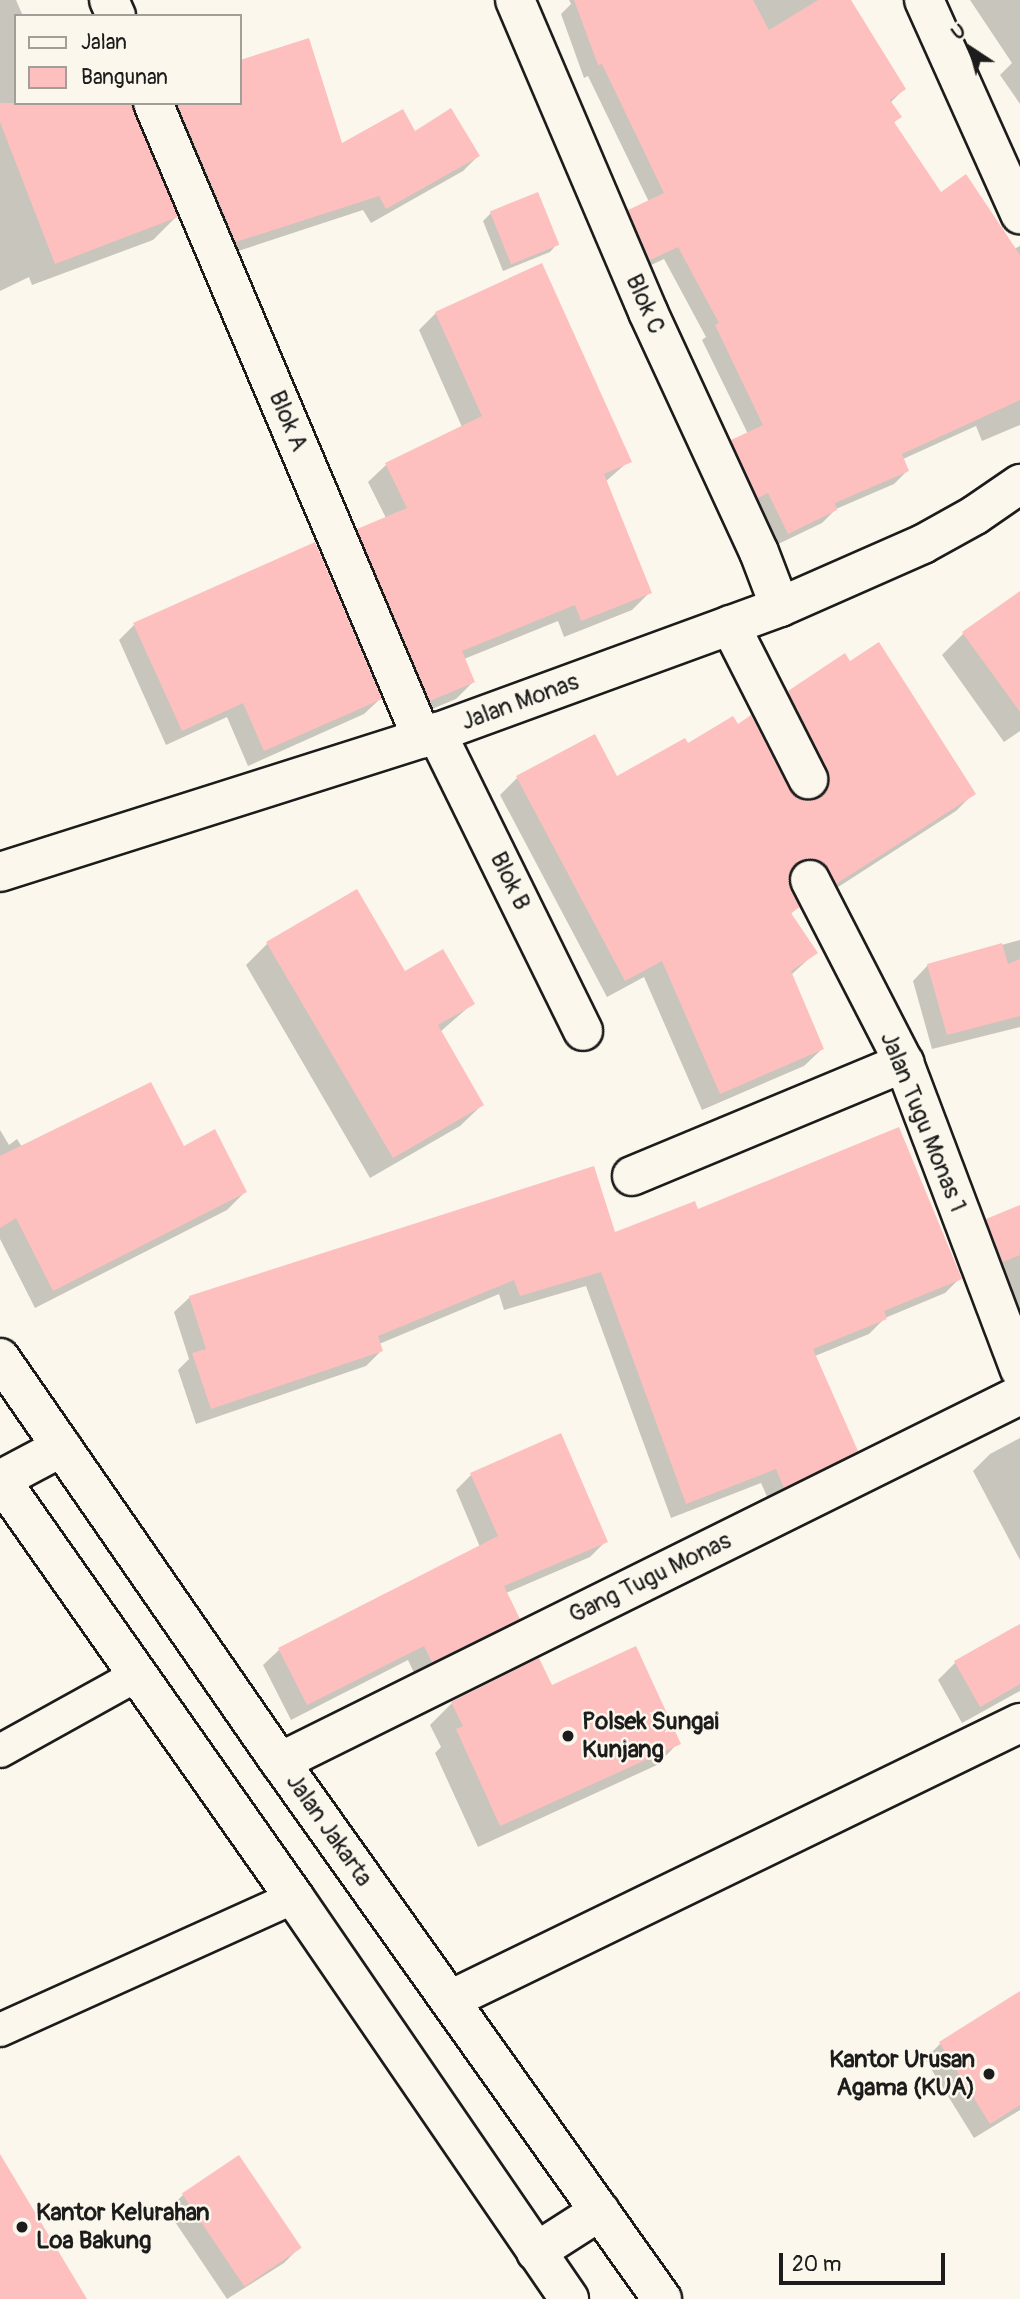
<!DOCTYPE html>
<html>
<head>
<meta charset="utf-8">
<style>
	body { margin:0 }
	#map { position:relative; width:1020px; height:2299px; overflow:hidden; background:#fbf7ec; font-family:Pangolin,sans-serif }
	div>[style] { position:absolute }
	.shadow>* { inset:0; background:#0003 }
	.building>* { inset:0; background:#fdc0bf; transform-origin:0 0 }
	.roads { filter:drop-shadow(2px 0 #1c1c1c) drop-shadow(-2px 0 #1c1c1c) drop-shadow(0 2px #1c1c1c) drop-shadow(0 -2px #1c1c1c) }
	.service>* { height:32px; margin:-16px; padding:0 16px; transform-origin:16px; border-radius:16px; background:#fbf7ec }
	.minor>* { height:38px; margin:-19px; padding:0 19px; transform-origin:19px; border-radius:19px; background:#fbf7ec }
	.secondary>* { height:38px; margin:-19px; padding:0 19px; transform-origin:19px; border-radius:19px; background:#fbf7ec }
	.dots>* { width:19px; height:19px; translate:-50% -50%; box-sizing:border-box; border:4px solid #fbf7ec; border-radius:50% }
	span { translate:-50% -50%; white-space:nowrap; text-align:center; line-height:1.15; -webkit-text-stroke:5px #fbf7ec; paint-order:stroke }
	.street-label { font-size:24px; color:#1c1c1c }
	.poi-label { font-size:24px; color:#1c1c1c; font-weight:700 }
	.left { translate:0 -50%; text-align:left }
	.right { translate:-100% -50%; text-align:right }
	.legend { position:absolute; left:14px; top:14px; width:228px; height:91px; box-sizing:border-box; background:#fbf7ec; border:2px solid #a29f99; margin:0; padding:9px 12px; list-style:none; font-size:21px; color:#1c1c1c }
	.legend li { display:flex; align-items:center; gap:14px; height:35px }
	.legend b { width:35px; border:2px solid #a29f99 }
	.north { position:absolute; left:936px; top:14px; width:70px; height:70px; -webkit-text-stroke:5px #fbf7ec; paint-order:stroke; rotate:324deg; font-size:19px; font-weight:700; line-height:28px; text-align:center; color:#1c1c1c }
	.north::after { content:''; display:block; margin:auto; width:24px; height:32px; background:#1c1c1c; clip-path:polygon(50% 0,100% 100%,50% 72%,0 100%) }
	.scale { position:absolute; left:779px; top:2253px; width:166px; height:32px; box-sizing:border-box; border:4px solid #1c1c1c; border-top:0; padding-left:9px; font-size:21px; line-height:24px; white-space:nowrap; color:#1c1c1c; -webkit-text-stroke:5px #fbf7ec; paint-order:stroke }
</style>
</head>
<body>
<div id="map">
	<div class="shadow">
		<i style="clip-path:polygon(0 0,16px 0,23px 16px,16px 16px,16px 103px,176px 217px,153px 240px,32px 285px,29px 277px,0 291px)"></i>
		<i style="clip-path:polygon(569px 0,846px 0,904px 89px,890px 103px,899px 117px,893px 124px,940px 194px,1014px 249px,1020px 246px,1020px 425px,982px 441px,976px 426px,903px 459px,907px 471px,894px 484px,836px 509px,822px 523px,774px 546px,719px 455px,732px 442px,748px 434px,702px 340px,706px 337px,664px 259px,636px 272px,616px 225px,629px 211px,649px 202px,588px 76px,584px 78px,561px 14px,571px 4px)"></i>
		<i style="clip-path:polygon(970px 0,1020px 0,1020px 104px,1000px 75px,1012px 63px)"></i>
		<i style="clip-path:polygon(308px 40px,341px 146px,414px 133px,478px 156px,463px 171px,371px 223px,363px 210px,220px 257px,152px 103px,240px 103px,240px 61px)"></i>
		<i style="clip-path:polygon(491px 213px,557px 244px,550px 252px,503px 271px,483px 221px)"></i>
		<i style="clip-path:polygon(436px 313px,629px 461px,605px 482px,650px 592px,632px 610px,564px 637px,558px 621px,464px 659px,473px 682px,456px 699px,413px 717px,341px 547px,358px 530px,386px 518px,368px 482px,386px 465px,462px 427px,419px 330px)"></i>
		<i style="clip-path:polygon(1020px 593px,1020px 731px,1004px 742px,942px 655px,964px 633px)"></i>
		<i style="clip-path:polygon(134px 625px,380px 699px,364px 714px,248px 766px,227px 717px,166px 745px,119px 640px)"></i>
		<i style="clip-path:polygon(789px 692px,973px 794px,956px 811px,818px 900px,804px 878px,787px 876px,797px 907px,790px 915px,815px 953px,791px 975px,822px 1049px,804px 1066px,702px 1110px,644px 977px,607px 997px,500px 795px,517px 778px,616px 778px,688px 746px,787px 790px,796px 799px,812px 801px,811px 788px,771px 710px)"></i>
		<i style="clip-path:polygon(1020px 940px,1020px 1027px,932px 1049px,913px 981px,928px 965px)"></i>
		<i style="clip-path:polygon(268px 943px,404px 973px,472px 1004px,440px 1032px,482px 1105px,460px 1126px,370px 1178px,246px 965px)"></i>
		<i style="clip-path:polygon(0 1130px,9px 1145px,17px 1139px,22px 1147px,183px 1148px,245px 1192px,227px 1210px,35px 1308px,0 1239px)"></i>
		<i style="clip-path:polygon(1020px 1207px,1020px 1353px,972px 1235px,987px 1220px)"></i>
		<i style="clip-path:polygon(697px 1211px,960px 1278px,945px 1293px,885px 1318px,869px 1334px,815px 1356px,856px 1451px,840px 1466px,769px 1501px,761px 1483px,671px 1518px,586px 1286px,504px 1310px,499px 1294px,379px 1344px,381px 1351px,366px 1366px,196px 1424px,178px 1370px,189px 1359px,174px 1312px,190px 1297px,614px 1234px)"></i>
		<i style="clip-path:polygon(1020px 1438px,1020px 1560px,973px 1471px,990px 1454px)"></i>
		<i style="clip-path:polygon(471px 1475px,606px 1541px,590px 1557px,506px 1593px,518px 1618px,502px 1634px,416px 1677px,408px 1660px,291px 1720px,263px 1665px,279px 1650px,480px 1547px,456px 1490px)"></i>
		<i style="clip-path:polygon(1020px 1626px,1020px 1691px,962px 1723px,938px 1680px,955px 1663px)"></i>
		<i style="clip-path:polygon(551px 1687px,678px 1743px,657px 1765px,478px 1847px,435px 1753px,441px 1747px,430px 1725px,452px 1703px)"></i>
		<i style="clip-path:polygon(1020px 1994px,1020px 2110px,974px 2138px,925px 2059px,941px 2043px)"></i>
		<i style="clip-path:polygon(239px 2157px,300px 2247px,284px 2263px,227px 2299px,167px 2210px,183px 2195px)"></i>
	</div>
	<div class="building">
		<i style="clip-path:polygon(574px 0,753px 0,769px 30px,818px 0,851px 0,906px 89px,890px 100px,902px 117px,894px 122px,941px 192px,966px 174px,1020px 255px,1020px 400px,902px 454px,909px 471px,835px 503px,837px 510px,788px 534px,768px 493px,758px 498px,731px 440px,763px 425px,715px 325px,719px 323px,678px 247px,650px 260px,628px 210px,664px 193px,602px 64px,598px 65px)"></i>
		<i style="clip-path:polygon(309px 38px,342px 143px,403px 109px,415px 131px,451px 108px,480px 156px,386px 209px,379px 196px,236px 242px,177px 103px,240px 103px,240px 60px)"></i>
		<i style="clip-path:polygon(0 103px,132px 103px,178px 217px,55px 264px,0 122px)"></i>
		<i style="left:538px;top:192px;width:57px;height:52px;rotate:68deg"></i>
		<i style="clip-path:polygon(542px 263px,632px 462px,604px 474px,652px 593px,581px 621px,575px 605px,462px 651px,475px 682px,430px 701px,357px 529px,407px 508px,385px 463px,482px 416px,435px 312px)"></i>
		<i style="clip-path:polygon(315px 542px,382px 699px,264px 751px,243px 703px,182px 731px,133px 623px)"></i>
		<i style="clip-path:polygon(1020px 591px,1020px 712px,962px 632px)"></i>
		<i style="clip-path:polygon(879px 642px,976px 794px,836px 884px,821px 861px,810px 858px,799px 861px,792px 868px,788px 880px,800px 907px,791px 913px,818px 953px,791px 971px,824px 1049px,720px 1094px,662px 961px,625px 981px,516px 776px,595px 734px,617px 776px,685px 738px,688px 743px,733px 716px,738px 724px,751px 715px,789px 789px,797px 798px,806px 801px,817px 799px,827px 790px,830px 780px,828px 770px,788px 691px,845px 653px,850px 661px)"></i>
		<i style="clip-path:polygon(357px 889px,405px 971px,443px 949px,475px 1004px,438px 1025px,484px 1105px,393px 1158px,266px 942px)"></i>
		<i style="clip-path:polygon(1002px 943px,1008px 964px,1020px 959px,1020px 1016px,947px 1035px,927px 964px)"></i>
		<i style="clip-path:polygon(151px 1082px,184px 1146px,215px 1129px,247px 1192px,53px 1291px,16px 1218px,0 1228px,0 1156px)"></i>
		<i style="clip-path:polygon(899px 1127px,962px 1279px,884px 1311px,887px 1319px,813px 1349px,858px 1451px,784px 1488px,776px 1469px,686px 1504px,601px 1272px,520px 1296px,514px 1280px,378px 1336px,383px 1351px,211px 1409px,192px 1353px,206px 1349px,189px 1296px,594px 1166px,615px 1232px,695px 1201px,698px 1209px)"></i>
		<i style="clip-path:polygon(1020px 1205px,1020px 1255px,1003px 1262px,986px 1219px)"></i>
		<i style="clip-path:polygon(561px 1433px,608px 1542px,504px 1586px,520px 1619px,432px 1662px,424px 1646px,307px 1705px,278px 1648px,498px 1536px,470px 1473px)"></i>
		<i style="clip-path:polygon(1020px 1624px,1020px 1684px,980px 1707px,954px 1661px)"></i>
		<i style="clip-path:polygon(636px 1646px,681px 1744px,500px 1826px,456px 1729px,463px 1726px,451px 1702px,539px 1658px,552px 1685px)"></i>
		<i style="clip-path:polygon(1020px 1991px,1020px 2105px,990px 2124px,939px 2042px)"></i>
		<i style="clip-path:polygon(0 2154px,87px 2299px,0 2299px)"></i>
		<i style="left:239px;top:2155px;width:112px;height:69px;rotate:56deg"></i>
	</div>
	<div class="roads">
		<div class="service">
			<i style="left:0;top:1751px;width:157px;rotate:-29deg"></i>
			<i style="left:0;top:2030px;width:323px;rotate:-24.3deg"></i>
		</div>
		<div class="minor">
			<i style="left:109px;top:0;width:17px;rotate:66deg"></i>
			<i style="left:515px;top:0;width:339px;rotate:66.9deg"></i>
			<i style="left:648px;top:312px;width:264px;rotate:65.2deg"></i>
			<i style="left:759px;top:552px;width:59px;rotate:69.1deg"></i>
			<i style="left:924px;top:0;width:235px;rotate:65.8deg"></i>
			<i style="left:153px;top:103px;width:690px;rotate:67.04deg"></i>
			<i style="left:730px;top:625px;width:173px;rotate:63.1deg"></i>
			<i style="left:436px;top:732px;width:333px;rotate:63.8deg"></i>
			<i style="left:0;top:872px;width:443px;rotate:-17.6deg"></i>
			<i style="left:422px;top:738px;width:381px;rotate:-20.1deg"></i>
			<i style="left:780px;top:607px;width:156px;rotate:-23.8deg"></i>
			<i style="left:923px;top:544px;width:60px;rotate:-29.1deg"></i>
			<i style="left:975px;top:515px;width:55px;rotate:-34.6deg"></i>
			<i style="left:810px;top:880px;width:206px;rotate:62.8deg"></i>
			<i style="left:904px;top:1063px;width:328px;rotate:69.3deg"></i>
			<i style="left:632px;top:1176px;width:295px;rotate:-22.6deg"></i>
			<i style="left:0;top:1480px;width:70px;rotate:-28deg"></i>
			<i style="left:280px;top:1762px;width:826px;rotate:-26.38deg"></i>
			<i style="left:450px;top:2000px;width:634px;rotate:-25.92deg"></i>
		</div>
		<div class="secondary">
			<i style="left:0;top:1358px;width:492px;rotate:55.3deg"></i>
			<i style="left:280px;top:1762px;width:659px;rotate:54.57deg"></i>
			<i style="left:0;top:1479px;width:511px;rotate:54.88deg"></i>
			<i style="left:294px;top:1897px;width:487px;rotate:55.6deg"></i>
			<i style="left:536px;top:2252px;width:76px;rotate:-32.6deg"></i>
		</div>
	</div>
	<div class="dots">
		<i style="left:568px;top:1736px;background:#1c1c1c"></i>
		<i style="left:989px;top:2074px;background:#1c1c1c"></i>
		<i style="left:22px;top:2227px;background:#1c1c1c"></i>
	</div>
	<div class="street-label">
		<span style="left:645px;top:304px;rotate:66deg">Blok C</span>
		<span style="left:288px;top:421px;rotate:67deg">Blok A</span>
		<span style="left:520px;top:702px;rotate:-20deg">Jalan Monas</span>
		<span style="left:510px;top:881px;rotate:64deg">Blok B</span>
		<span style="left:923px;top:1122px;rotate:68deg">Jalan Tugu Monas 1</span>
		<span style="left:650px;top:1578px;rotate:-26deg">Gang Tugu Monas</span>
		<span style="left:329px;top:1830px;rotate:55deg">Jalan Jakarta</span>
	</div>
	<div class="poi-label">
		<span class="left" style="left:582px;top:1736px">Polsek Sungai<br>Kunjang</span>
		<span class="right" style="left:975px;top:2074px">Kantor Urusan<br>Agama (KUA)</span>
		<span class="left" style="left:36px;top:2227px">Kantor Kelurahan<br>Loa Bakung</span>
	</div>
	<ul class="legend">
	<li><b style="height:9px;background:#fbf7ec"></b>Jalan</li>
	<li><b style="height:19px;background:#fdc0bf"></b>Bangunan</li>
	</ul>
	<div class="north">U</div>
	<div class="scale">20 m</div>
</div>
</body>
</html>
